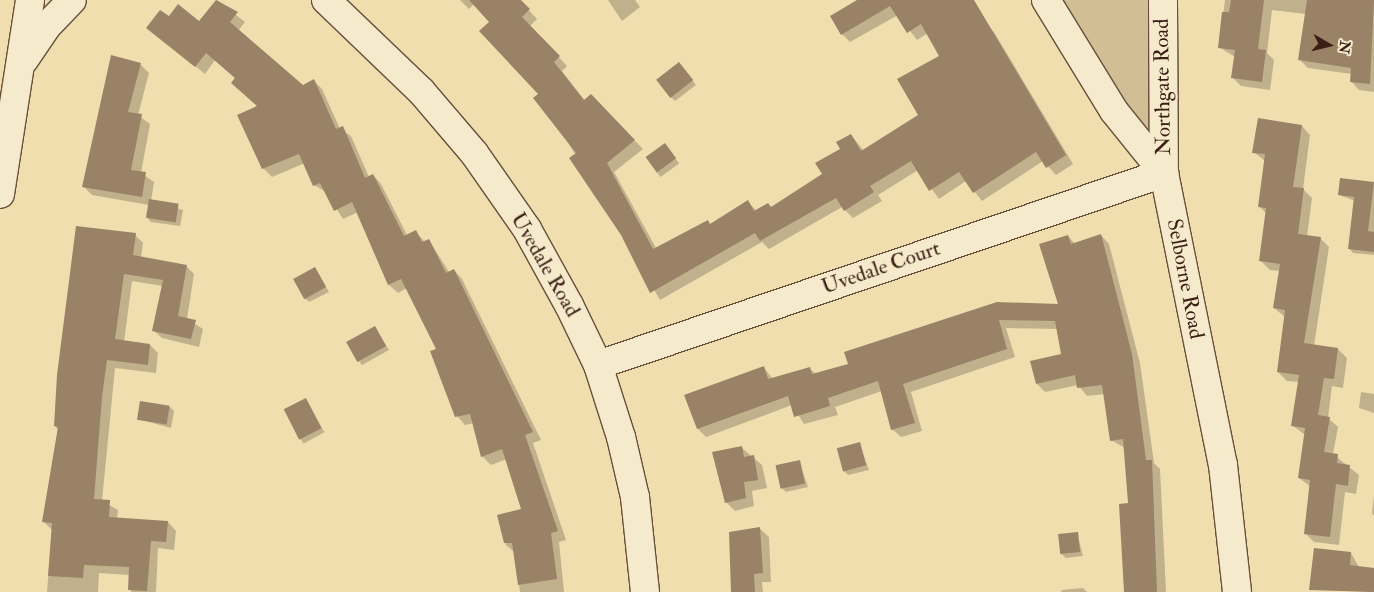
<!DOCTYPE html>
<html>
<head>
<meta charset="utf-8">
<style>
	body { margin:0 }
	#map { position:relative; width:1374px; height:592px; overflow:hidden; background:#f0deaf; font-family:"IM FELL Double Pica",serif }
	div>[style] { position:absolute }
	.green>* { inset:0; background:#d1be95 }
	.shadow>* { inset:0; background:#0003; transform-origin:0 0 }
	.building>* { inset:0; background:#998266; transform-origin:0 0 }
	.roads { filter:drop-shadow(1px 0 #684f3c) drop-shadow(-1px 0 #684f3c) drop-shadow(0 1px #684f3c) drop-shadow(0 -1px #684f3c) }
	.minor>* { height:28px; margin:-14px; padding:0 14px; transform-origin:14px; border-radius:14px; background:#f5eacb }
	span { translate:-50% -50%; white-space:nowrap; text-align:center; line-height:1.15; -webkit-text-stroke:4px #f5eacb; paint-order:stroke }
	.street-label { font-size:21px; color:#3b1f16 }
	.north { position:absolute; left:1304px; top:20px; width:50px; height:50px; -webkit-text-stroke:4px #f5eacb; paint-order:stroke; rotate:98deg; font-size:14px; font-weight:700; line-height:20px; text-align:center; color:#3b1f16 }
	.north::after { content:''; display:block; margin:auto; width:18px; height:22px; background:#3b1f16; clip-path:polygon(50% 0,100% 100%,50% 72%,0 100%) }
</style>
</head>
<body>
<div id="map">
	<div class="green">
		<i style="clip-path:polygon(1061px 0,1151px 0,1157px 139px,1136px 126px)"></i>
	</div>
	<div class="shadow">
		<i style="clip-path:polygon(217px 0,245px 22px,238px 31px,303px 86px,314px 81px,322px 89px,340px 129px,351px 136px,369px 177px,373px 175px,381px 184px,407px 235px,415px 231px,425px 242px,429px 240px,449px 272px,454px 270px,462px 279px,541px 440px,533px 443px,566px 540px,559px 542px,564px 592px,520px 592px,515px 553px,506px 545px,498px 516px,523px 510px,507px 459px,491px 465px,482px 456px,474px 423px,465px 425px,457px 416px,437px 349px,407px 288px,398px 293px,389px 285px,358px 212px,343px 219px,326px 192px,314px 185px,305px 163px,272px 177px,263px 168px,258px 107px,232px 83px,236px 79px,215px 60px,205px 74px,148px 28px,169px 18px,200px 23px)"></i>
		<i style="clip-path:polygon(460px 0,519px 0,537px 19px,530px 26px,567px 66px,562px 71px,585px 101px,591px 96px,643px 149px,614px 172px,656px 248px,708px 222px,711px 225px,748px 202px,757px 211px,772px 208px,824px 175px,851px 135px,864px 151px,920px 116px,940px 56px,928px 33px,917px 40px,898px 15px,850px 42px,842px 34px,860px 0,965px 0,994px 32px,1073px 164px,1056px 175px,1043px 161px,982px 201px,966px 181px,939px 199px,918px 170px,878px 195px,882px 201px,853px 218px,842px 207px,769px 249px,762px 242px,660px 300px,540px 94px,491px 22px,474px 4px,469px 9px)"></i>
		<i style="clip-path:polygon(608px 0,635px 0,640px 7px,622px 21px)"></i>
		<i style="clip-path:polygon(1225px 0,1374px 0,1374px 92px,1359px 90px,1351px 81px,1352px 74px,1308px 68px,1300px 60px,1306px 14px,1272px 10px,1267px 53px,1274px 60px,1270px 90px,1241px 86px,1233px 78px,1235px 57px,1219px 47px)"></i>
		<i style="clip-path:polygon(140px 64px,149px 73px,138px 115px,150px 124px,141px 173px,154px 182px,151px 201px,183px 210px,180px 226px,151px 222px,147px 217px,149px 205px,92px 195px,84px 187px)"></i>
		<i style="clip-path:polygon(683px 68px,696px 85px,675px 101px,671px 97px)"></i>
		<i style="clip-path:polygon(1302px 126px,1310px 135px,1303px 189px,1312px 198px,1307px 237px,1320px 238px,1329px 247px,1314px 346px,1338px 349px,1347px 358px,1343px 388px,1332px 386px,1328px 418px,1338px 427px,1333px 454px,1359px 475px,1356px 494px,1345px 492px,1339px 545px,1314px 542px,1305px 533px,1311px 487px,1299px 478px,1305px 435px,1292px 425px,1299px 382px,1287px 381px,1278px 372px,1285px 317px,1274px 308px,1280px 271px,1270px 270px,1261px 261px,1267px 214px,1260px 207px,1265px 161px,1254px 152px)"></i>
		<i style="left:665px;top:144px;width:24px;height:23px;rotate:54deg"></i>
		<i style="clip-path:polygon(1374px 183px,1374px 255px,1353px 253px,1349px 248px,1355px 201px,1339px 195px)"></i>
		<i style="clip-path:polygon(135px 235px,143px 243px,141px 258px,186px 266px,194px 274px,187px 319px,203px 329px,199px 347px,162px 338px,153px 330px,163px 286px,132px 281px,124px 342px,150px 345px,158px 353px,156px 373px,115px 368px,102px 501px,118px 510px,117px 519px,168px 522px,176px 531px,174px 550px,158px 548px,156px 592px,131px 592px,130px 575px,99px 573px,98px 592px,47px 592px,52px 530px,43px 521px,58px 430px,55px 426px)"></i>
		<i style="clip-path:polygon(1101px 235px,1109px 244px,1140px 363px,1154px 463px,1160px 469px,1166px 592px,1126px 592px,1130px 504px,1125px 448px,1111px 440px,1105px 394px,1087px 396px,1078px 385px,1045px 392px,1037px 384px,1062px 355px,1058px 329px,1006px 328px,1015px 357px,911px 392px,922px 431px,901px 437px,892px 429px,882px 391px,835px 407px,838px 415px,804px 424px,792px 405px,706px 437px,698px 429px,686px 396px,763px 367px,773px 379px,809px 368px,816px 374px,850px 365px,846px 353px,1059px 306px,1068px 236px,1075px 244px)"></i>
		<i style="clip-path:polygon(315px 268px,329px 292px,309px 302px,305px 298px)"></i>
		<i style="clip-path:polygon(374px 327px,389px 350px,362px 365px,358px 360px)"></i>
		<i style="clip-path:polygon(1361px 392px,1374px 394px,1374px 413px,1359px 408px)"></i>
		<i style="left:306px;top:399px;width:38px;height:24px;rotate:61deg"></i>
		<i style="clip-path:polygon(170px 407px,174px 411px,171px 428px,138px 419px)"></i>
		<i style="clip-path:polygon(859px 443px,869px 470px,848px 475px,844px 471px)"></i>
		<i style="clip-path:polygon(742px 448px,762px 465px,767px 488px,752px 491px,754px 506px,735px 511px,726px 502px)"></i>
		<i style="clip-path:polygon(799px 461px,808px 487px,786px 492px,782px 488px)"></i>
		<i style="clip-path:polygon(1374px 495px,1374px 516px,1372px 513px)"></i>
		<i style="clip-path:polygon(760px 529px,769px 537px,771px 582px,762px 582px,763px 592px,732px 592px)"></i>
		<i style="clip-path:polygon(1077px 533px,1083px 556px,1066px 558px,1061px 554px)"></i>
		<i style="clip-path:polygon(1351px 553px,1359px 567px,1374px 569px,1374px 592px,1310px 589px)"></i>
		<i style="clip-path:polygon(1083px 588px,1087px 592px,1062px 592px,1061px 590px)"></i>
	</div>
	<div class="building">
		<i style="clip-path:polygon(216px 0,238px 12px,230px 22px,303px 85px,314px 79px,336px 129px,343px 126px,365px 178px,373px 174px,404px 236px,416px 230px,422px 242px,429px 239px,446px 273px,454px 269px,533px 432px,525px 435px,558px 531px,551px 533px,557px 579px,518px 585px,512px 543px,504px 543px,497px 515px,521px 509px,502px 449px,481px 457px,470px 414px,455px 417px,430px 351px,436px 349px,401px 279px,388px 285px,352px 202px,334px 211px,320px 183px,313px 186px,299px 154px,262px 169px,237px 115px,257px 106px,231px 83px,235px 78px,206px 53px,195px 67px,146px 28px,160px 10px,169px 16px,178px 4px,199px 21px)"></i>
		<i style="clip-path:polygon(469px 0,521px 0,530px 9px,522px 17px,560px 56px,554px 62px,584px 100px,591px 94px,635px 140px,607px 163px,653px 249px,708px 220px,710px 224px,748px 200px,754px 211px,768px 203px,771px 207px,822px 174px,815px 163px,840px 149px,836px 142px,851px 134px,861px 151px,918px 115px,897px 79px,939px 56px,921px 24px,907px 33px,890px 6px,841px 35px,830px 16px,857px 0,974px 0,1066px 155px,1046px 168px,1036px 152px,973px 193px,959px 172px,929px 191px,911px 161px,870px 186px,874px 192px,844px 211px,836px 198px,760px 241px,755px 233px,650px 293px,621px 235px,569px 158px,576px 153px,533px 98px,538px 94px,479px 31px,489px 22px)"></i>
		<i style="clip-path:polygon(1231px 0,1264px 0,1258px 49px,1266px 50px,1262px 82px,1231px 78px,1235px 50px,1218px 48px,1222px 12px,1229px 12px)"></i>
		<i style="clip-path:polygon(1307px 0,1374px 0,1370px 84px,1350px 82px,1351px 68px,1298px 60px)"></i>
		<i style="clip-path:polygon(111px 55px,141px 63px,128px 112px,142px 114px,131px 170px,146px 172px,142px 197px,82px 187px)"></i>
		<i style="left:679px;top:62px;width:23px;height:29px;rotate:52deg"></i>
		<i style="clip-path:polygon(1258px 118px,1302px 125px,1293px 187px,1304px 188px,1298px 234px,1321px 237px,1304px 343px,1338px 348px,1334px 379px,1324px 378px,1318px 415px,1330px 417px,1324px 452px,1338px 454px,1337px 463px,1350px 465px,1348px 486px,1336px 484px,1330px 537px,1304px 534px,1310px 480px,1298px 478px,1305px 428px,1291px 426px,1299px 375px,1277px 372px,1285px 310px,1273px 308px,1280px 264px,1259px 261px,1266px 208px,1258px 207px,1265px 154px,1252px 153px)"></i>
		<i style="left:665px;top:143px;width:19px;height:24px;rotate:54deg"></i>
		<i style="clip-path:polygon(1340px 178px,1374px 182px,1368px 231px,1374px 232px,1374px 252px,1348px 249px,1354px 197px,1338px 195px)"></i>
		<i style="left:149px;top:199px;width:30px;height:19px;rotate:9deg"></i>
		<i style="clip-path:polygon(76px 226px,136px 233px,133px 255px,187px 265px,178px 316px,196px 320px,191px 339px,152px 331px,163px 280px,124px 274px,115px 339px,150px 344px,148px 365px,107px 360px,102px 397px,94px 499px,110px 500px,109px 517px,168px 521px,166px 542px,151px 541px,147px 591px,128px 590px,129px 567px,84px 565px,83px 578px,48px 576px,52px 523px,42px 522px,58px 427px,54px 426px,57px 375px)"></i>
		<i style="clip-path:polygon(1101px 234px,1132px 354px,1146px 460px,1152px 460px,1157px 592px,1124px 592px,1119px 504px,1128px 503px,1123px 439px,1110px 441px,1102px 385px,1077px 388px,1075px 375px,1036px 384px,1030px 361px,1061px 354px,1055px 321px,999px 320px,1007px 349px,903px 384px,915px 423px,891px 430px,878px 381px,828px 398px,830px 406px,794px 417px,788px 396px,697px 429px,684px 395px,764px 366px,768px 379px,810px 367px,812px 374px,848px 364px,844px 352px,997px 302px,1058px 304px,1039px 244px,1068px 235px,1071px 244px)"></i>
		<i style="left:315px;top:267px;width:23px;height:25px;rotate:61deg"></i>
		<i style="left:375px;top:326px;width:23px;height:33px;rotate:61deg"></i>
		<i style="left:306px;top:398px;width:34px;height:25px;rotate:63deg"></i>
		<i style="left:140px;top:401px;width:30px;height:19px;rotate:9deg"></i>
		<i style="left:860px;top:442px;width:24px;height:24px;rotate:75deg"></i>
		<i style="clip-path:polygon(742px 446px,744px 457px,754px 455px,758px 480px,744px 482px,746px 498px,725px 503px,712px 452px)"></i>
		<i style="left:800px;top:460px;width:24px;height:25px;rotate:78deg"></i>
		<i style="clip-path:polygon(760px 527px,763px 573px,754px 574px,755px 592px,731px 592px,729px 532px)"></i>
		<i style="left:1078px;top:532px;width:20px;height:20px;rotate:84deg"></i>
		<i style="clip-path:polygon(1314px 548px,1351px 552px,1350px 565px,1374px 568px,1374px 592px,1309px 590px)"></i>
	</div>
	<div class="roads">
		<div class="minor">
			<i style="left:326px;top:0;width:132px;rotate:43.8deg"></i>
			<i style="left:421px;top:91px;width:82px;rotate:49.5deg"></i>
			<i style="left:474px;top:153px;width:93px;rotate:55.1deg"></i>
			<i style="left:527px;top:229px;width:87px;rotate:61.1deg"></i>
			<i style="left:569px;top:305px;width:67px;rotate:64.2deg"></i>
			<i style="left:598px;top:365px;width:76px;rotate:72.3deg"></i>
			<i style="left:621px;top:437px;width:62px;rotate:76.9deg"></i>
			<i style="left:635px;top:497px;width:96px;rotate:84deg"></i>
			<i style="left:1046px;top:0;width:130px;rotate:58.5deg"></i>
			<i style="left:1114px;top:111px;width:80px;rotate:51.1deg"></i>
			<i style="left:1164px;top:173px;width:298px;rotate:78.6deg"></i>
			<i style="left:1223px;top:465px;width:128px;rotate:83.7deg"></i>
			<i style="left:1163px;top:0;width:173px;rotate:89.7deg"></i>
			<i style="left:24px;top:60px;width:40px;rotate:-56deg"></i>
			<i style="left:46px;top:27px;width:37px;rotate:-46deg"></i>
			<i style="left:0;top:194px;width:196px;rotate:-81.2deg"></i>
			<i style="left:598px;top:365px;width:598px;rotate:-18.74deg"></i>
		</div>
	</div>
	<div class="street-label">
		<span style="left:1163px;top:87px;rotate:-91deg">Northgate Road</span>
		<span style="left:545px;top:265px;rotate:60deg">Uvedale Road</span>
		<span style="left:881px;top:268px;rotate:-19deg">Uvedale Court</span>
		<span style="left:1185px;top:279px;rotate:79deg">Selborne Road</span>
	</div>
	<div class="north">N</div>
</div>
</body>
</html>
